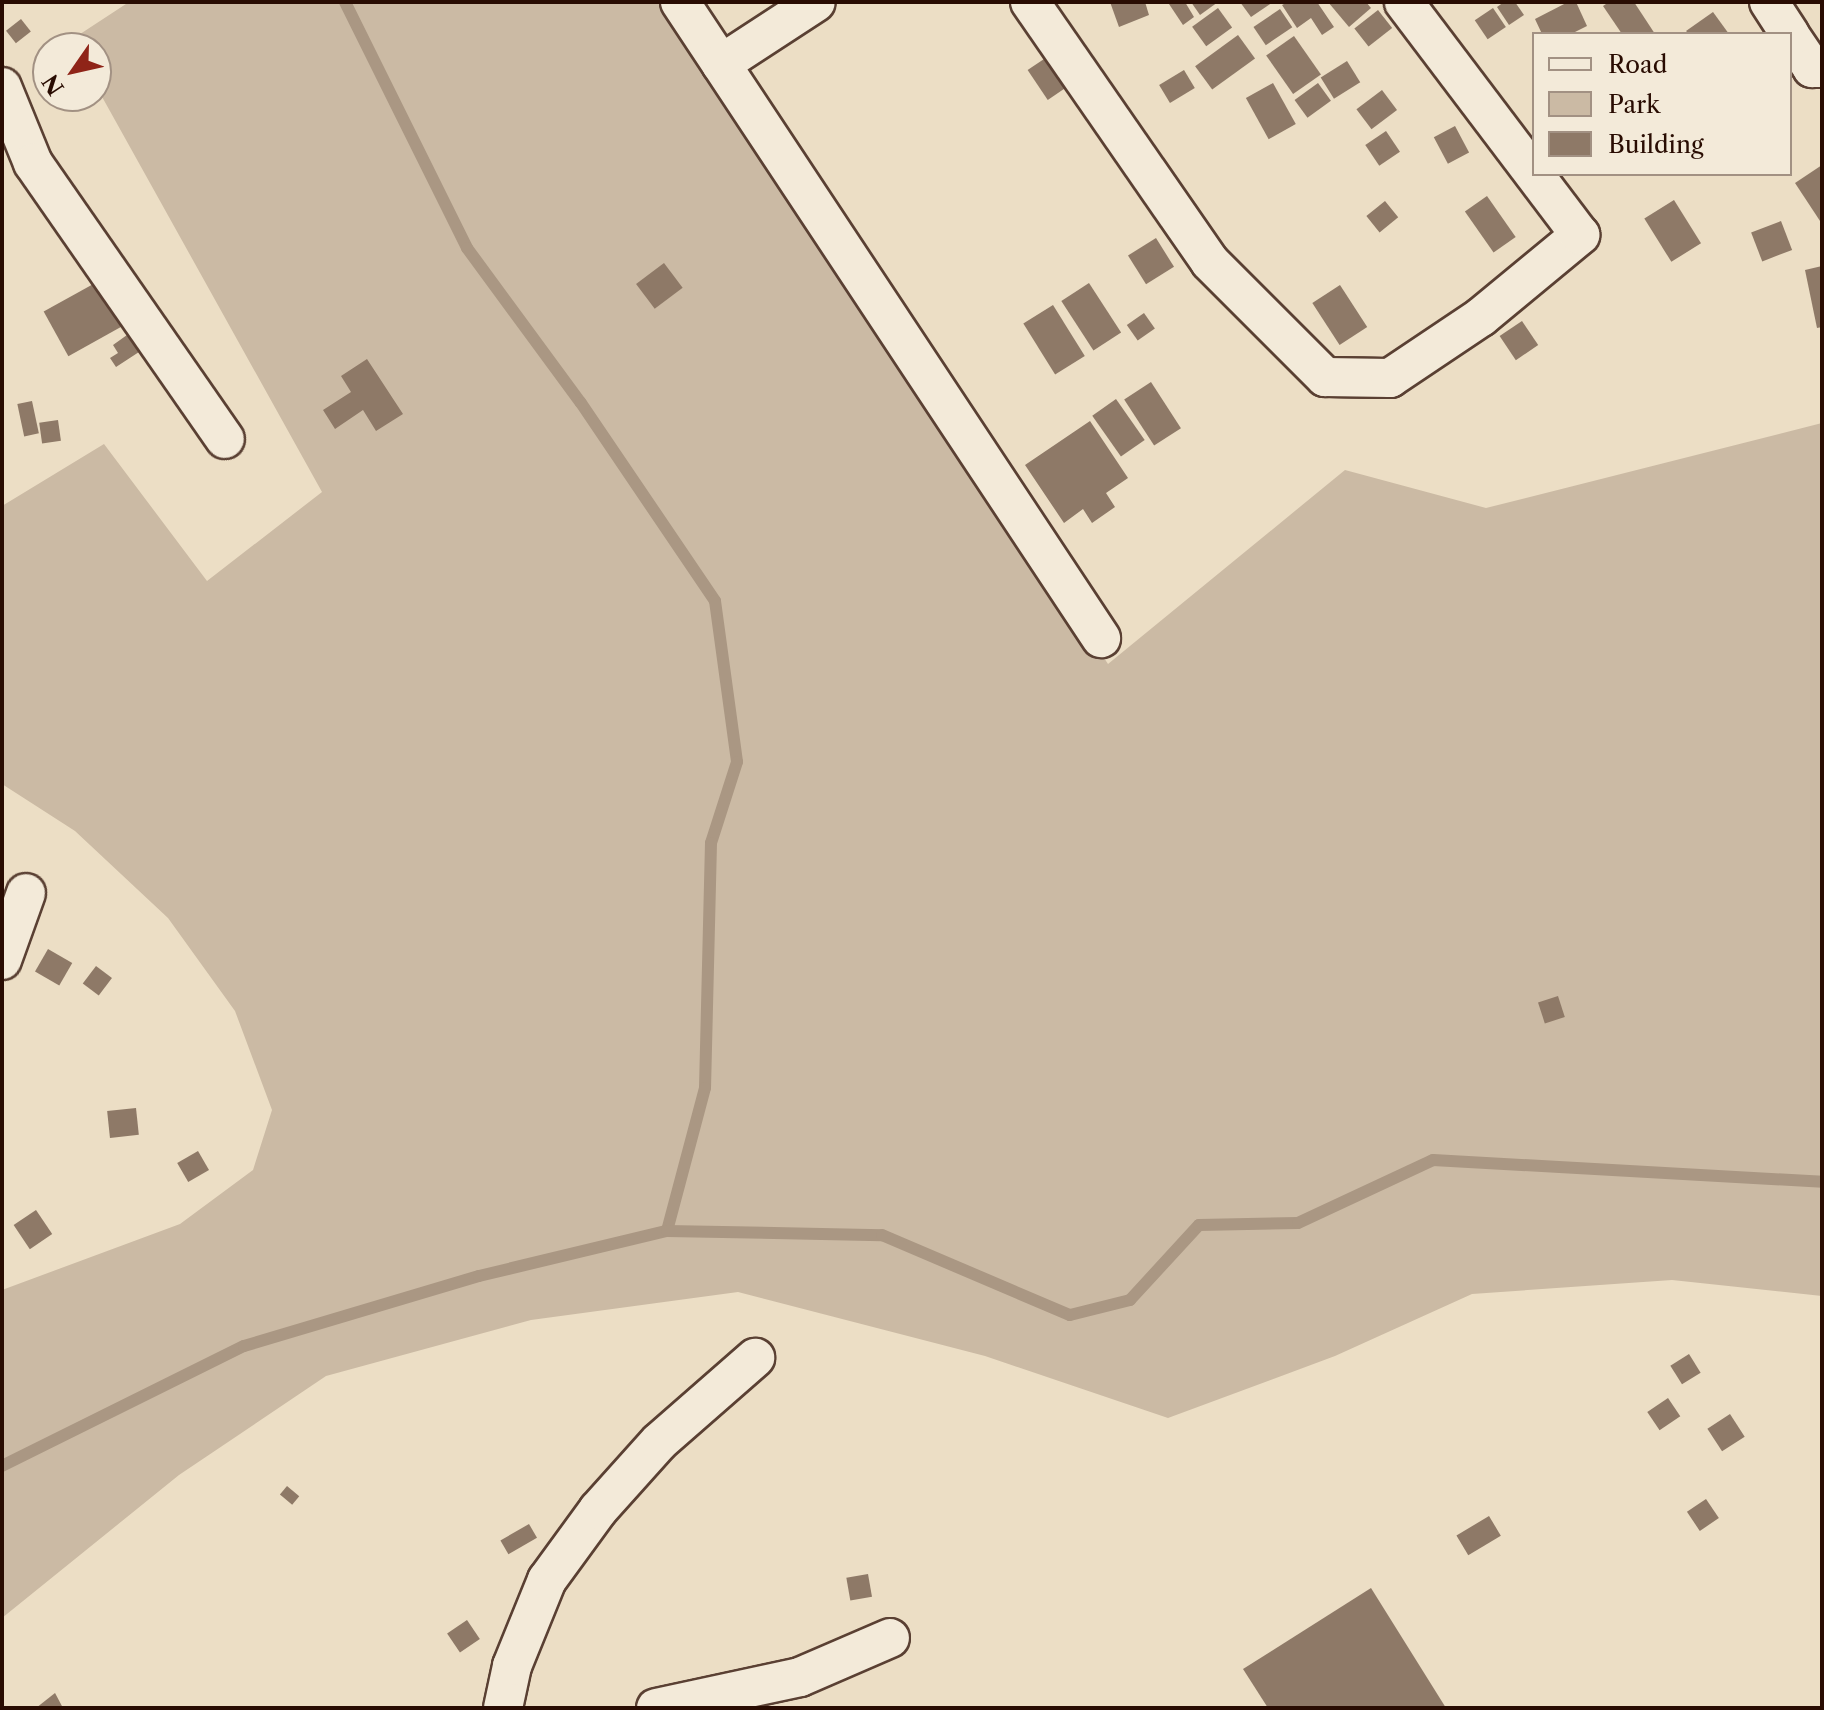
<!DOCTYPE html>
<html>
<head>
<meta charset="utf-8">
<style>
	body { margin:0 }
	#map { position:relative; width:1824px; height:1710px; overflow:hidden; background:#ecdec5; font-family:"Libre Caslon Text",serif }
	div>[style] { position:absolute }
	.green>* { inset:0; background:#cbbaa4 }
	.stream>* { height:12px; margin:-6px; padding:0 6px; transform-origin:6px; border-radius:6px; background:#aa9783 }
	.building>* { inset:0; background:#8e7967; transform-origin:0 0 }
	.roads { filter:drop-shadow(2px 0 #5a4033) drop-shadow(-2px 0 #5a4033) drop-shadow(0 2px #5a4033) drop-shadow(0 -2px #5a4033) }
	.street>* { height:38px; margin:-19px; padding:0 19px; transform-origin:19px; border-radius:19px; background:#f3ead9 }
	span { translate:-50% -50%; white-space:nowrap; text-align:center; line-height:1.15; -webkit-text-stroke:6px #f3ead9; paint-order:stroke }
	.frame { position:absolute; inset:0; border:4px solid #290c02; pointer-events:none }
	.legend { position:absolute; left:1532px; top:32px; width:260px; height:144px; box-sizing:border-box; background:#f3ead9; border:2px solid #a29183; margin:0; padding:10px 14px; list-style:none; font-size:24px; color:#290c02 }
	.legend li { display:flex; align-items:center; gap:16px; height:40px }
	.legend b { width:40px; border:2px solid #a29183 }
	.north { position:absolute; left:32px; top:32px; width:80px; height:80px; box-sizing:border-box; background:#f3ead9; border:2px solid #a29183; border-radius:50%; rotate:236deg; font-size:22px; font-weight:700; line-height:32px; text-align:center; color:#290c02 }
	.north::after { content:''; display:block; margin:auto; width:28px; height:36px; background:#8f2418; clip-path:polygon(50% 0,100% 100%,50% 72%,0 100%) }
</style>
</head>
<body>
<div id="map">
	<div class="green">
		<i style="clip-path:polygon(129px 2px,675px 2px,1108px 664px,1345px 470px,1486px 508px,1822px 423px,1822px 1296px,1672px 1280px,1472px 1294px,1335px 1356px,1168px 1418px,985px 1356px,738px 1292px,531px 1320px,326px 1376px,179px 1475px,2px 1618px,2px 1290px,180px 1224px,253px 1170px,272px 1110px,235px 1011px,168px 918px,75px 831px,2px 784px,2px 506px,104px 444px,207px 581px,322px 492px,96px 86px,96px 48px,75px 48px,71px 40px)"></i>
	</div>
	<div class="stream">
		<i style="left:345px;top:2px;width:275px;rotate:63.6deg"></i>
		<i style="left:467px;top:248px;width:192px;rotate:53.7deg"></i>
		<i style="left:581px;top:403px;width:239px;rotate:55.9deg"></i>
		<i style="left:715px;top:601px;width:162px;rotate:82.2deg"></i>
		<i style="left:737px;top:762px;width:85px;rotate:107.8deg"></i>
		<i style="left:711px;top:843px;width:245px;rotate:91.4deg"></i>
		<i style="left:705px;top:1088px;width:148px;rotate:104.9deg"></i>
		<i style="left:2px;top:1466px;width:270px;rotate:-26.4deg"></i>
		<i style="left:244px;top:1346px;width:245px;rotate:-16.6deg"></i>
		<i style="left:479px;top:1276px;width:193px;rotate:-13.5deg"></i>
		<i style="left:667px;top:1231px;width:215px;rotate:1.1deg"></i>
		<i style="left:882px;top:1235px;width:204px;rotate:23.1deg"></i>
		<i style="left:1070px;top:1315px;width:62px;rotate:-14deg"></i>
		<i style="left:1130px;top:1300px;width:102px;rotate:-47.4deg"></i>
		<i style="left:1199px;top:1225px;width:99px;rotate:-1.2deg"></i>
		<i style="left:1298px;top:1223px;width:149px;rotate:-25deg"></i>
		<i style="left:1433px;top:1160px;width:390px;rotate:3.2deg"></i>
	</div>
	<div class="building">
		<i style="clip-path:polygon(1110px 2px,1145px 2px,1149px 15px,1119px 27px)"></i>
		<i style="clip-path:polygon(1185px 2px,1194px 17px,1183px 25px,1169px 4px)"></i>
		<i style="clip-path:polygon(1191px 2px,1218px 2px,1200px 15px)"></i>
		<i style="clip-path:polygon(1240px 2px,1273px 2px,1251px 17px)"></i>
		<i style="clip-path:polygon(1288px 2px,1317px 2px,1334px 27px,1322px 35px,1311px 18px,1297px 28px,1282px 5px)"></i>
		<i style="clip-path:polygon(1328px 2px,1366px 2px,1371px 8px,1349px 27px)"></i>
		<i style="clip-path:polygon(1504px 2px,1515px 2px,1524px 15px,1509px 25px,1497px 7px)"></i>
		<i style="clip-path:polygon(1568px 2px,1576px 2px,1587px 26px,1571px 34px,1542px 34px,1535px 19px)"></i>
		<i style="clip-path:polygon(1609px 2px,1634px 2px,1655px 34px,1622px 34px,1603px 6px)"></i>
		<i style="left:1218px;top:8px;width:24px;height:32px;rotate:54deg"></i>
		<i style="left:1493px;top:8px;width:23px;height:22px;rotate:56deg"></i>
		<i style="left:1280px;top:9px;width:22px;height:32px;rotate:56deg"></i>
		<i style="left:1378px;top:10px;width:23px;height:30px;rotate:52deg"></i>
		<i style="clip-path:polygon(1713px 12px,1729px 34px,1689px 34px,1686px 31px)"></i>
		<i style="left:21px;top:19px;width:16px;height:19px;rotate:52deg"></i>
		<i style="left:1238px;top:35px;width:29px;height:53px;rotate:54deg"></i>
		<i style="left:1294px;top:36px;width:47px;height:34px;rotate:55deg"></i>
		<i style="left:1050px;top:55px;width:36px;height:27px;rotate:56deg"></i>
		<i style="left:1347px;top:61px;width:25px;height:31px;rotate:58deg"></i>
		<i style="left:1184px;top:70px;width:21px;height:29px;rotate:59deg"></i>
		<i style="left:1273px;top:83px;width:47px;height:31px;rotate:61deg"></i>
		<i style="left:1318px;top:83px;width:22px;height:29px;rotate:54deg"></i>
		<i style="left:1382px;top:90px;width:25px;height:32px;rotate:53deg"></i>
		<i style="left:1455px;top:126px;width:30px;height:24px;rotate:62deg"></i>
		<i style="left:1386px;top:131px;width:25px;height:25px;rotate:56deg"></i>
		<i style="clip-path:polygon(1822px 165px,1822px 224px,1795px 183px)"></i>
		<i style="left:1487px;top:196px;width:50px;height:27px;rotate:55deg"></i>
		<i style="left:1674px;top:200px;width:51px;height:35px;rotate:58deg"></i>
		<i style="left:1385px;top:201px;width:21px;height:24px;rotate:51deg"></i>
		<i style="left:1781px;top:221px;width:31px;height:32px;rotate:69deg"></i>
		<i style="left:1156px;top:238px;width:34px;height:33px;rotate:58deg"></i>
		<i style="left:664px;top:263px;width:31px;height:35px;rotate:53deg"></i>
		<i style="clip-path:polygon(1822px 266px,1822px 327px,1817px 328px,1805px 270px)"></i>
		<i style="left:97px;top:282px;width:51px;height:61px;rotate:61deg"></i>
		<i style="left:1089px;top:283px;width:59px;height:33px;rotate:57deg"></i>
		<i style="left:1340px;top:285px;width:50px;height:33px;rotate:57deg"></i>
		<i style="left:1053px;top:305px;width:60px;height:35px;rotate:58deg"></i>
		<i style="left:1144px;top:313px;width:19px;height:21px;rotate:55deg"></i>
		<i style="left:1522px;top:321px;width:29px;height:27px;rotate:56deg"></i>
		<i style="clip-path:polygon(127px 335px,139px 352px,116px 367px,110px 358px,118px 353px,113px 345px)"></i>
		<i style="clip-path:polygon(367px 359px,403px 414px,376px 431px,363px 410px,335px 429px,323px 410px,351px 392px,341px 376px)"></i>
		<i style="left:1151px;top:382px;width:55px;height:32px;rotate:57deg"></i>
		<i style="left:1116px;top:399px;width:50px;height:29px;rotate:55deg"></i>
		<i style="left:32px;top:401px;width:33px;height:15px;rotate:78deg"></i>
		<i style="left:58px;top:420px;width:21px;height:19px;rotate:82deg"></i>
		<i style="clip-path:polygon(1090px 421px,1128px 478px,1106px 493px,1115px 507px,1092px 523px,1083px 509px,1064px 523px,1025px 465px)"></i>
		<i style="left:48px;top:949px;width:28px;height:26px;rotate:30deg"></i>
		<i style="left:96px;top:966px;width:20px;height:22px;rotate:37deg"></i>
		<i style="left:1558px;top:996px;width:22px;height:21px;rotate:72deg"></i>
		<i style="left:136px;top:1108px;width:27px;height:29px;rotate:84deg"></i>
		<i style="left:198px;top:1151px;width:22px;height:24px;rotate:60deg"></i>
		<i style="left:36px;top:1210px;width:29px;height:27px;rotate:56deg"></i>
		<i style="left:1689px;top:1354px;width:22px;height:22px;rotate:58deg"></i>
		<i style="left:1668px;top:1398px;width:22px;height:25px;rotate:56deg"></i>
		<i style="left:1730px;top:1414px;width:27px;height:27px;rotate:57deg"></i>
		<i style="left:287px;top:1486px;width:16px;height:11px;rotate:40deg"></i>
		<i style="left:1706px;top:1499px;width:23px;height:23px;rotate:56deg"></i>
		<i style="left:1489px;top:1516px;width:23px;height:38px;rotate:59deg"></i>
		<i style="left:529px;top:1524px;width:16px;height:33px;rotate:60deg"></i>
		<i style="left:868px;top:1574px;width:23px;height:22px;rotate:80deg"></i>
		<i style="clip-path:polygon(1371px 1588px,1446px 1708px,1268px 1708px,1243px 1669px)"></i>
		<i style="left:467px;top:1620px;width:23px;height:24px;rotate:56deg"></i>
		<i style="clip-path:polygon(55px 1693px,63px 1708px,36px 1708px)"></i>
	</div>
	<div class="roads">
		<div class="street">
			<i style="left:680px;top:2px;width:763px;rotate:56.5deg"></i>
			<i style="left:1030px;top:2px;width:316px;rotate:55.3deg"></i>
			<i style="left:1210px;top:262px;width:163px;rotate:45deg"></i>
			<i style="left:1325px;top:377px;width:65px;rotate:0.9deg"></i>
			<i style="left:1390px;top:378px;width:110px;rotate:-33.8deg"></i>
			<i style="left:1481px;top:317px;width:129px;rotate:-39.6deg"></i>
			<i style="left:1580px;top:235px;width:292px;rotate:-127.1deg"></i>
			<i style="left:1769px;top:2px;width:38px;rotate:57deg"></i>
			<i style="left:1790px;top:35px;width:40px;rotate:56deg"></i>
			<i style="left:1812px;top:68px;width:10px"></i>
			<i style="left:721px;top:64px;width:113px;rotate:-33.1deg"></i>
			<i style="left:2px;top:87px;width:82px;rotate:67.8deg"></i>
			<i style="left:33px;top:163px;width:336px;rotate:55.2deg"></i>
			<i style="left:2px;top:960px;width:71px;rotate:-70.3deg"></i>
			<i style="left:503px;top:1708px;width:43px;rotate:-77.9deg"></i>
			<i style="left:512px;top:1666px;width:93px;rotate:-67.9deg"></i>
			<i style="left:547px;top:1580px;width:87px;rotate:-53.9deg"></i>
			<i style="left:598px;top:1510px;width:91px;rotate:-48.1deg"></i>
			<i style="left:659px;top:1442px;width:128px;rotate:-41.2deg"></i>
			<i style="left:656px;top:1708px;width:147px;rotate:-12.1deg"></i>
			<i style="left:800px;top:1677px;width:98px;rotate:-23.4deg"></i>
		</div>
	</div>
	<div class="frame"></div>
	<ul class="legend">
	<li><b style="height:10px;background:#f3ead9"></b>Road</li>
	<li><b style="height:22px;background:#cbbaa4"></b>Park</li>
	<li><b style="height:22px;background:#8e7967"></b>Building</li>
	</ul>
	<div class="north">N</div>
</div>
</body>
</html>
